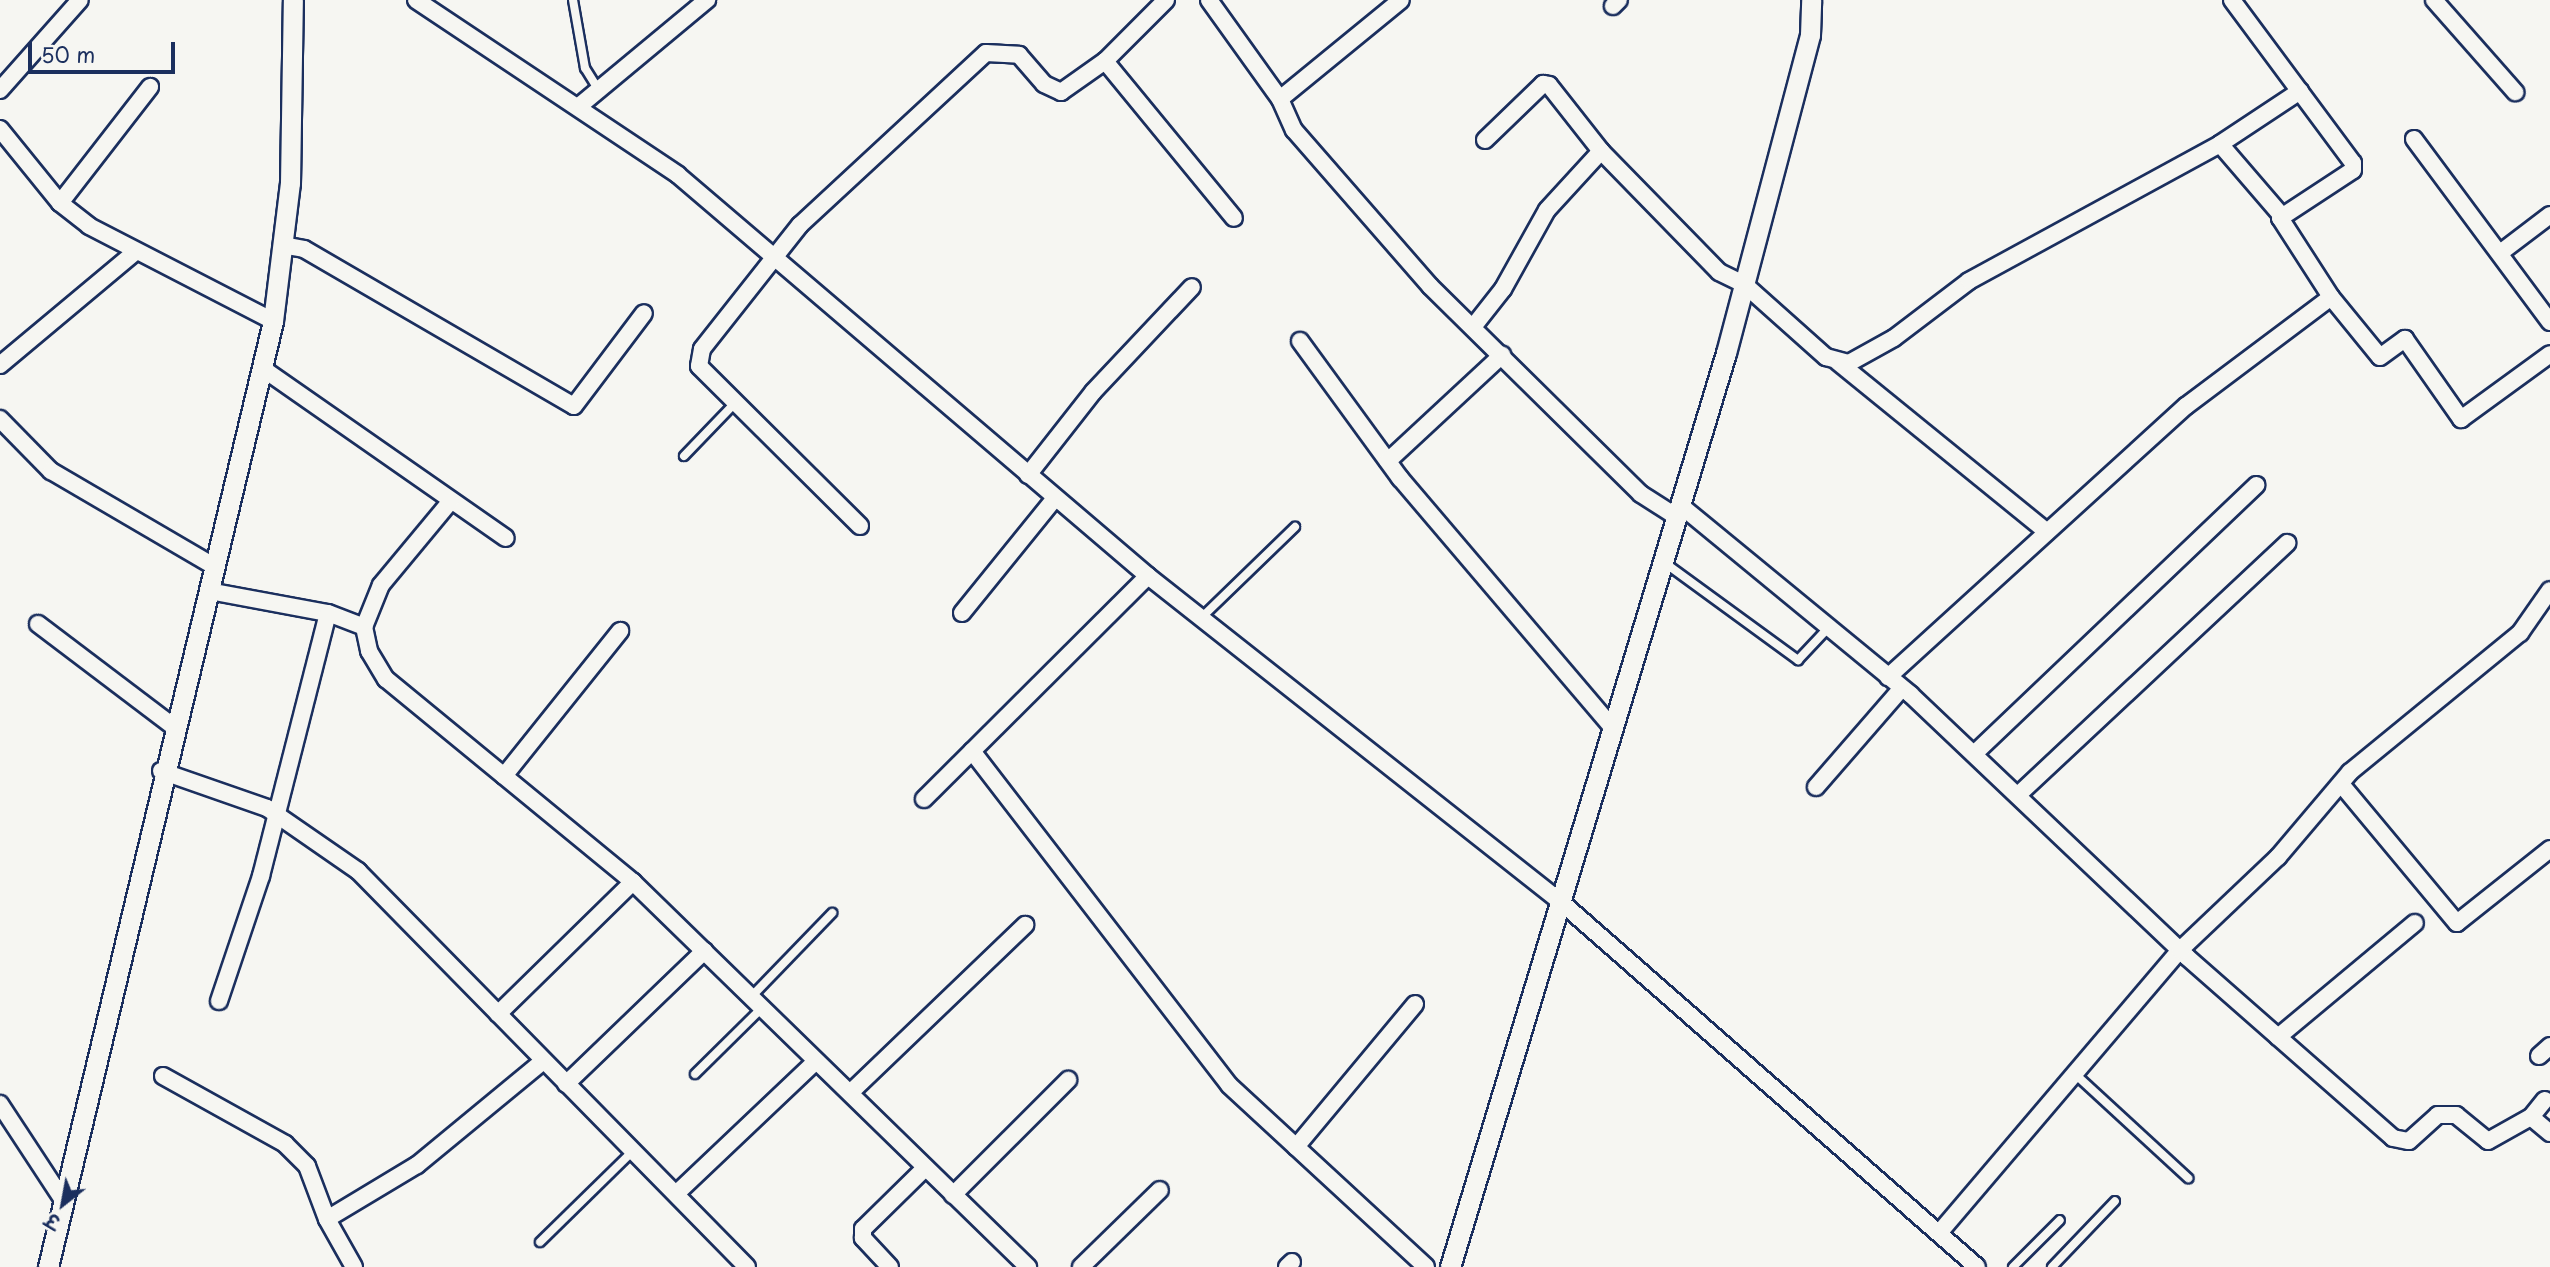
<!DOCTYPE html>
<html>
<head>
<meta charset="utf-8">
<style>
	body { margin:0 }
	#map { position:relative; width:2550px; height:1267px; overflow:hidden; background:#f6f6f2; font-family:"Playpen Sans","Playpen Sans Deva",sans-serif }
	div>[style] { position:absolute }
	.roads { filter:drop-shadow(2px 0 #1b2f5e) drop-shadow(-2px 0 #1b2f5e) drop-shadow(0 2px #1b2f5e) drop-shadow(0 -2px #1b2f5e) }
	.service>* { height:8px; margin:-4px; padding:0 4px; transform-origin:4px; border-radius:4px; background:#f6f6f2 }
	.minor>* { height:16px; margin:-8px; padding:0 8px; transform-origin:8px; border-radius:8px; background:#f6f6f2 }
	.tertiary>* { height:19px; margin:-9.5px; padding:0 9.5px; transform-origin:9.5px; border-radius:9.5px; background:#f6f6f2 }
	span { translate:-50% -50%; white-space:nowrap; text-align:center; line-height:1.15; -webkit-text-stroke:5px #f6f6f2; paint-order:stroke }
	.north { position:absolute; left:28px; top:1169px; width:70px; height:70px; -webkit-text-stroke:5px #f6f6f2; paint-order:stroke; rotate:211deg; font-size:19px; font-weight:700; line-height:28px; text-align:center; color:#1b2f5e }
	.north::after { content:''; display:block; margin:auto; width:24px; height:32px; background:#1b2f5e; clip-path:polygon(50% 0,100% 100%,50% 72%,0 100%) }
	.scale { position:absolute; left:28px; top:42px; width:147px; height:32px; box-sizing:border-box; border:4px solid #1b2f5e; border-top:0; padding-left:9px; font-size:21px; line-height:24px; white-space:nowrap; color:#1b2f5e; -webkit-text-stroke:5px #f6f6f2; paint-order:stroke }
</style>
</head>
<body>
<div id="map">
	<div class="roads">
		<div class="service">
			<i style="left:573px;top:0;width:69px;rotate:80deg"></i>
			<i style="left:585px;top:68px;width:26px;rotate:58deg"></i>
			<i style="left:684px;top:456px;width:76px;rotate:-46.1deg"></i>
			<i style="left:1665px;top:563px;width:165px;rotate:36.1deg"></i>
			<i style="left:1798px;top:660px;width:48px;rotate:-46.7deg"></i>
			<i style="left:1201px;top:618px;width:131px;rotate:-44.1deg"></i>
			<i style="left:751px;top:997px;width:117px;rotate:-46deg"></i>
			<i style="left:695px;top:1074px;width:94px;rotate:-44.6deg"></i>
			<i style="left:2075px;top:1074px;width:154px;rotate:42.6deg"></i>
			<i style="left:540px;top:1242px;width:130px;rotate:-44.4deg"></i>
			<i style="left:2013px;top:1267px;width:66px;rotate:-45deg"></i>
			<i style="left:2052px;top:1267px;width:91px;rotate:-46.3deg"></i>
		</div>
		<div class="minor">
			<i style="left:416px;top:0;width:315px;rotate:33.7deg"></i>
			<i style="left:678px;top:175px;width:618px;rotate:40.47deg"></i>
			<i style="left:1148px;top:576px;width:526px;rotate:38.29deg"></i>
			<i style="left:1561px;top:902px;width:553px;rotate:41.26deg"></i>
			<i style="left:1166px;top:0;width:86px;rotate:135deg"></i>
			<i style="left:1105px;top:61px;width:203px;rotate:50.6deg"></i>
			<i style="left:1209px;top:0;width:122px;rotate:54.4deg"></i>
			<i style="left:1280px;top:99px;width:34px;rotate:66deg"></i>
			<i style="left:1294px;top:130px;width:207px;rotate:48.9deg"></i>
			<i style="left:1430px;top:286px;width:296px;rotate:44.6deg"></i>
			<i style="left:1641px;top:494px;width:43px;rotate:32.6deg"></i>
			<i style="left:2434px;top:0;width:123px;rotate:48.6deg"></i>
			<i style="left:1613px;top:6px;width:8px;rotate:-45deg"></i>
			<i style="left:0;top:90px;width:120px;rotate:-48.4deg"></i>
			<i style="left:1280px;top:99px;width:156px;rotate:-39.3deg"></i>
			<i style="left:578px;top:107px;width:168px;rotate:-39.7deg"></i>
			<i style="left:0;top:129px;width:95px;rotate:51deg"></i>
			<i style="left:60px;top:203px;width:37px;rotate:38deg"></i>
			<i style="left:89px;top:226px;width:207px;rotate:27.3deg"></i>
			<i style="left:2414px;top:139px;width:228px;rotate:53.4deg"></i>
			<i style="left:1485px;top:140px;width:81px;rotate:-44deg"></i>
			<i style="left:1543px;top:84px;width:6px;rotate:9deg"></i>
			<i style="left:1549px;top:85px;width:84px;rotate:51.8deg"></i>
			<i style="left:1601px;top:151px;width:169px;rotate:45.7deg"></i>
			<i style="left:1719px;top:272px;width:28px;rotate:26deg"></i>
			<i style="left:1744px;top:284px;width:110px;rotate:41.7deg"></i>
			<i style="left:1826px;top:357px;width:24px;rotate:15deg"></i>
			<i style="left:1849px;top:363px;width:51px;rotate:-29.1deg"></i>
			<i style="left:1894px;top:338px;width:94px;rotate:-37.2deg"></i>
			<i style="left:1969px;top:281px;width:286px;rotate:-28.6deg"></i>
			<i style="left:2220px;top:144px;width:96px;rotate:-33.5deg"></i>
			<i style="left:2220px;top:144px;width:94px;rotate:49.3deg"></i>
			<i style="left:60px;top:203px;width:147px;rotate:-52.2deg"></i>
			<i style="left:282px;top:245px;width:22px;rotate:10deg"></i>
			<i style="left:304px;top:249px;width:312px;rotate:30.2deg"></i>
			<i style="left:574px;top:406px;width:116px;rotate:-53deg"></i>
			<i style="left:2500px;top:253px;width:63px;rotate:-37.2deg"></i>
			<i style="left:2331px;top:297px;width:77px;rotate:50.8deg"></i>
			<i style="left:2380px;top:357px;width:31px;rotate:-36deg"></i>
			<i style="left:2405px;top:339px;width:98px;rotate:55deg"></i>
			<i style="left:2461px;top:419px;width:110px;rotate:-36.1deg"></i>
			<i style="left:1473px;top:327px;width:48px;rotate:-51.7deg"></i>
			<i style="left:1503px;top:289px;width:90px;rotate:-60.9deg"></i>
			<i style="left:1547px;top:210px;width:80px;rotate:-47.5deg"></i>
			<i style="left:1300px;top:341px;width:170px;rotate:53.9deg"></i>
			<i style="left:1400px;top:478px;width:328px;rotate:49.6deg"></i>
			<i style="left:1838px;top:362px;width:269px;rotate:39.1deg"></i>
			<i style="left:0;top:365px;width:176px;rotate:-39.9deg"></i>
			<i style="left:262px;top:368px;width:297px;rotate:34.9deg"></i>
			<i style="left:0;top:419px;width:73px;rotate:45.6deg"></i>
			<i style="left:51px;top:471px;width:190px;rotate:30.3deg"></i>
			<i style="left:1388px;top:461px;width:156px;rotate:-42.9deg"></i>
			<i style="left:1028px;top:475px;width:105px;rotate:-51.9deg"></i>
			<i style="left:1093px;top:392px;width:144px;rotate:-46.7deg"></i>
			<i style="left:1680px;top:505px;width:298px;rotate:39.4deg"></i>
			<i style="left:1910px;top:694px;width:382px;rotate:43.5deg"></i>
			<i style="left:2187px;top:957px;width:274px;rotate:41.3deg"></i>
			<i style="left:2393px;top:1138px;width:16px;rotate:11deg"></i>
			<i style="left:2409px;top:1141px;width:39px;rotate:-42deg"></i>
			<i style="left:2438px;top:1115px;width:18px"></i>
			<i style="left:2456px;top:1115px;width:41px;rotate:39.1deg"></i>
			<i style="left:2488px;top:1141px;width:49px;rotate:-29.2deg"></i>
			<i style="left:2531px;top:1117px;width:25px;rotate:40deg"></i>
			<i style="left:860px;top:526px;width:227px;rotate:-135.2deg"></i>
			<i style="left:699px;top:366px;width:17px;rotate:-80deg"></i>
			<i style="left:702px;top:349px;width:158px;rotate:-51.7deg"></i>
			<i style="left:800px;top:225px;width:253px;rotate:-42.8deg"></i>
			<i style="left:986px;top:53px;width:33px;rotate:3deg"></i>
			<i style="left:1019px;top:55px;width:38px;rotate:49deg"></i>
			<i style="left:1044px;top:84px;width:19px;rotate:25deg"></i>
			<i style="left:1061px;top:92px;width:54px;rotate:-35.2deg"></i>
			<i style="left:209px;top:591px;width:121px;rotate:10.5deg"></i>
			<i style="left:328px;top:613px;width:39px;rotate:21deg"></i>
			<i style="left:364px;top:627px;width:25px;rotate:78deg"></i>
			<i style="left:369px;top:651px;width:33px;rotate:59deg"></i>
			<i style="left:386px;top:679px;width:320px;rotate:39.4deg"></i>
			<i style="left:633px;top:882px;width:552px;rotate:44.27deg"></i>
			<i style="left:962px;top:613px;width:148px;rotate:-51deg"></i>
			<i style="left:38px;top:624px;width:169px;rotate:37.1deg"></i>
			<i style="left:364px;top:627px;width:45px;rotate:-68deg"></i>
			<i style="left:381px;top:585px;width:108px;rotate:-50.3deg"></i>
			<i style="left:1888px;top:677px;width:403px;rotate:-42.3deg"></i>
			<i style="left:2186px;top:406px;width:181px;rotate:-36.9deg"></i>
			<i style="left:2331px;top:297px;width:94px;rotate:-122.8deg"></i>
			<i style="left:2280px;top:218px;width:87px;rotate:-33.3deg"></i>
			<i style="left:2353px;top:170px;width:7px;rotate:-90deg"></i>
			<i style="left:2353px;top:163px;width:203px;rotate:-126.6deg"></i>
			<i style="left:972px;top:751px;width:421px;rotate:52.4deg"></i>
			<i style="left:1229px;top:1085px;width:268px;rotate:42.7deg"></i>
			<i style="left:1974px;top:754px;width:390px;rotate:-43.6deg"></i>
			<i style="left:161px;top:771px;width:112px;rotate:19.2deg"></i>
			<i style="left:267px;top:808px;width:111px;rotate:34.7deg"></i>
			<i style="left:358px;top:871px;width:555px;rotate:45.51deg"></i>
			<i style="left:504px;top:776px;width:186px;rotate:-51.3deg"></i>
			<i style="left:2341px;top:784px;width:181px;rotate:50.2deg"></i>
			<i style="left:2457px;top:923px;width:119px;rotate:-38.5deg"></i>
			<i style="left:1816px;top:787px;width:131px;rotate:-49deg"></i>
			<i style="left:2018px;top:795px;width:369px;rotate:-43.1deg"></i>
			<i style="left:924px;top:799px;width:316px;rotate:-44.9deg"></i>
			<i style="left:219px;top:1001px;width:132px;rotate:-71.4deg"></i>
			<i style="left:261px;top:876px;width:271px;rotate:-75.7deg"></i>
			<i style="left:498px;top:1014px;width:189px;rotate:-44.4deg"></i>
			<i style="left:2278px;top:1037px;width:178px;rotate:-39.8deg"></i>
			<i style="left:2539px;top:1056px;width:15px;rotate:-42deg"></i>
			<i style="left:163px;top:1076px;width:140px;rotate:29.1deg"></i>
			<i style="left:285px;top:1144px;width:31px;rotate:45deg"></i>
			<i style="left:307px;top:1166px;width:57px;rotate:69.3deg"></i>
			<i style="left:566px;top:1084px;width:192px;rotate:-43.9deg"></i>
			<i style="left:850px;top:1093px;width:243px;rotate:-43.8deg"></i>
			<i style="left:0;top:1104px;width:115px;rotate:56.7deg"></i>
			<i style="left:2531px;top:1117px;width:22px;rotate:-51deg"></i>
			<i style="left:1296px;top:1147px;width:186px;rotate:-50.2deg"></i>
			<i style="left:678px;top:1192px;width:190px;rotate:-43.5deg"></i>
			<i style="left:953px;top:1195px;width:163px;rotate:-45deg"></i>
			<i style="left:1939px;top:1233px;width:372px;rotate:-49.6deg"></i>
			<i style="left:2180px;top:950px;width:135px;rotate:-43.5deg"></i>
			<i style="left:2278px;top:857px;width:111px;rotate:-49.7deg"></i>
			<i style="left:2350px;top:772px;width:220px;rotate:-39.3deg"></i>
			<i style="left:2520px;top:633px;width:52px;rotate:-55.1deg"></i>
			<i style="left:354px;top:1267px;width:55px;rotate:-119.4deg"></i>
			<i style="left:327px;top:1219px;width:105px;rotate:-31deg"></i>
			<i style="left:417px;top:1165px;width:163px;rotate:-39.5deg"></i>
			<i style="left:890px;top:1267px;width:40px;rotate:-133deg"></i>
			<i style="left:863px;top:1238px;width:9px;rotate:-90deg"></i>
			<i style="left:863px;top:1229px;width:87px;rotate:-44.5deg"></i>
			<i style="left:1081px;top:1267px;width:110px;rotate:-44.3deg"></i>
			<i style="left:1287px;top:1267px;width:7px;rotate:-45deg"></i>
		</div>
		<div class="tertiary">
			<i style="left:48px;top:1267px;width:972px;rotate:-76.62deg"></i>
			<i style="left:273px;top:321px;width:139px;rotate:-83deg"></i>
			<i style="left:290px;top:183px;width:183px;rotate:-89.1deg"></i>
			<i style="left:1450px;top:1267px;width:955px;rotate:-73.2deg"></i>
			<i style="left:1726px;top:353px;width:329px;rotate:-75.2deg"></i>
			<i style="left:1810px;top:35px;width:35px;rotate:-88deg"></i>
		</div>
	</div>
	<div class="north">उ</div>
	<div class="scale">50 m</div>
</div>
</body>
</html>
